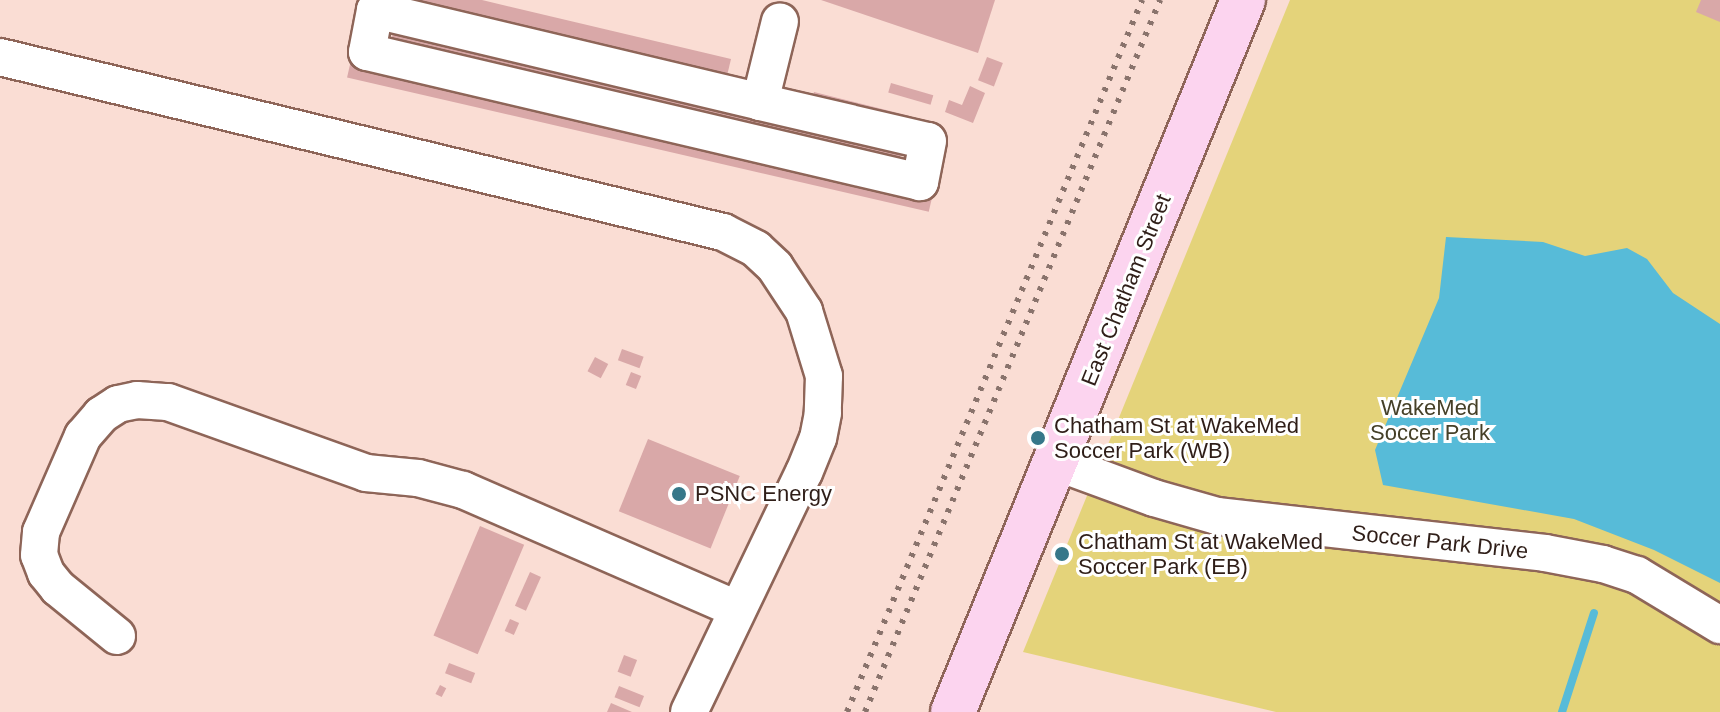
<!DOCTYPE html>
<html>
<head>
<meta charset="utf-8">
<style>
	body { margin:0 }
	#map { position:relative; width:1720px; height:712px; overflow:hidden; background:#faddd4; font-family:Arial,sans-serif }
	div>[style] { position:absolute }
	.green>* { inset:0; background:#e4d37a }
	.water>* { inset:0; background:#57bbd8 }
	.stream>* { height:8px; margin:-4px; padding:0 4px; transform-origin:4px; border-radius:4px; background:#57bbd8 }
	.building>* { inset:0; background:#d9a8a8; transform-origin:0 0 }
	.roads { filter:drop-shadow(2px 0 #8e6558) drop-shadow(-2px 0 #8e6558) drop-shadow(0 2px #8e6558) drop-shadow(0 -2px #8e6558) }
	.minor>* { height:36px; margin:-18px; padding:0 18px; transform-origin:18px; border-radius:18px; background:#fff }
	.major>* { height:44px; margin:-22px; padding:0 22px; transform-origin:22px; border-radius:22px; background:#fcd4ef }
	.rail>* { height:6px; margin-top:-3px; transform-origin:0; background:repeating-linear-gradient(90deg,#89736c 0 4px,transparent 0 12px) }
	.dots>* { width:22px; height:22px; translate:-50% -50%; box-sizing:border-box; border:4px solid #fff; border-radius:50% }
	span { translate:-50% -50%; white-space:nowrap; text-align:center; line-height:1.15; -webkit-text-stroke:6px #fff; paint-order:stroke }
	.street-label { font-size:22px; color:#2f1e18 }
	.park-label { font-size:22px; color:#454028 }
	.poi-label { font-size:22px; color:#2f1e18 }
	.left { translate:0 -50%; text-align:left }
</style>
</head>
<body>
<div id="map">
	<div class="green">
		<i style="clip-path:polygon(1290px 0,1720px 0,1720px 712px,1276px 712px,1023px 652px)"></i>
	</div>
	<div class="water">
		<i style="clip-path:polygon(1446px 237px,1543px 242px,1585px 256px,1627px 248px,1647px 259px,1673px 293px,1720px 324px,1720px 583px,1654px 550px,1574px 519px,1383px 485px,1375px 450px,1439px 298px)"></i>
	</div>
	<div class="stream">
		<i style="left:1562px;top:712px;width:104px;rotate:-72.1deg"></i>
	</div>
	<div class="building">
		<i style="clip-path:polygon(397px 0,482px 0,731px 59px,726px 80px)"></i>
		<i style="clip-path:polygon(821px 0,995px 0,978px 53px)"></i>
		<i style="clip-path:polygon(1701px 0,1720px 0,1720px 22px,1696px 12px)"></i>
		<i style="left:395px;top:24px;width:522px;height:21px;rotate:13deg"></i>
		<i style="left:352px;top:56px;width:597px;height:22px;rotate:13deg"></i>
		<i style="left:987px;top:57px;width:17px;height:25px;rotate:21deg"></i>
		<i style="left:891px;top:83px;width:44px;height:10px;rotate:16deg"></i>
		<i style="clip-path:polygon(970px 86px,985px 93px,973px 123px,945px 112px,949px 100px,962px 105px)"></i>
		<i style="left:814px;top:92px;width:98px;height:10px;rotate:14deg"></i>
		<i style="left:622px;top:349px;width:23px;height:12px;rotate:20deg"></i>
		<i style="left:595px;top:357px;width:15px;height:16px;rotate:28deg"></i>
		<i style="left:631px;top:372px;width:11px;height:14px;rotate:22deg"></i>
		<i style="left:648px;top:439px;width:99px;height:78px;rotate:22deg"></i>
		<i style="left:480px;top:526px;width:48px;height:119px;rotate:23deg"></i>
		<i style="left:530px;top:572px;width:12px;height:37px;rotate:24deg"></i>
		<i style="left:510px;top:619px;width:10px;height:13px;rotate:24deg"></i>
		<i style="left:624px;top:655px;width:14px;height:18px;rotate:21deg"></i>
		<i style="left:449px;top:663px;width:28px;height:11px;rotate:21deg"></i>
		<i style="left:440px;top:685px;width:7px;height:10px;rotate:27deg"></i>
		<i style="left:619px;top:686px;width:27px;height:12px;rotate:22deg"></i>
		<i style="clip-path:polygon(611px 703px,632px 712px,607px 712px)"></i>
	</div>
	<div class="roads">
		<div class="minor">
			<i style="left:0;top:57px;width:744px;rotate:13.61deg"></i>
			<i style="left:723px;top:232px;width:37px;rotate:27deg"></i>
			<i style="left:756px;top:249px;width:26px;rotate:43deg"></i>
			<i style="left:775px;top:267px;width:53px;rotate:56.6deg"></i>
			<i style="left:804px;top:311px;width:68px;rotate:72.9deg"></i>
			<i style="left:824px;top:376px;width:37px;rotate:92deg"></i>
			<i style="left:823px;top:413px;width:25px;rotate:101deg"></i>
			<i style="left:818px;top:438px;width:37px;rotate:112deg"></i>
			<i style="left:804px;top:472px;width:266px;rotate:115.6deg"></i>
			<i style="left:760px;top:102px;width:172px;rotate:13.1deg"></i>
			<i style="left:928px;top:141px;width:42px;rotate:101deg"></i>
			<i style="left:920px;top:182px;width:568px;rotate:-166.77deg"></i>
			<i style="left:367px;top:52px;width:43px;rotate:-79.2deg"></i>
			<i style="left:375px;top:10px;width:396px;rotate:13.4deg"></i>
			<i style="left:760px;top:102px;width:83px;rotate:-76.1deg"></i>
			<i style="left:1056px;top:462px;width:104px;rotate:20.2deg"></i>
			<i style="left:1154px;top:498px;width:66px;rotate:15.9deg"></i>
			<i style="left:1217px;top:516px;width:330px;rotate:6.4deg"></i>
			<i style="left:1545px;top:553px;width:59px;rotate:10.7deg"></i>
			<i style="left:1603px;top:564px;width:36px;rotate:18deg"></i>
			<i style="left:1637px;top:575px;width:97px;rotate:31.1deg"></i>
			<i style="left:117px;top:636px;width:76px;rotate:-140.9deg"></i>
			<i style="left:58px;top:588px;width:19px;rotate:-129deg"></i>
			<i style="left:46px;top:573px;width:19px;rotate:-111deg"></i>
			<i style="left:39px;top:555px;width:23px;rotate:-85deg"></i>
			<i style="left:41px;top:532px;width:105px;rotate:-66.4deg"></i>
			<i style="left:83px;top:436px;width:28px;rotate:-49deg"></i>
			<i style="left:101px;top:415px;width:20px;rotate:-33deg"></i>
			<i style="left:118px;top:404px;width:19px;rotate:-12deg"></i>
			<i style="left:137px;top:400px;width:31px;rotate:4deg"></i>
			<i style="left:168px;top:402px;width:210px;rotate:19.7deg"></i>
			<i style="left:366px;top:473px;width:52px;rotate:5.5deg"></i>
			<i style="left:418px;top:478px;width:47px;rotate:14.9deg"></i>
			<i style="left:463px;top:490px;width:299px;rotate:23.5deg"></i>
		</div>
		<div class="major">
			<i style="left:953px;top:712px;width:769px;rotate:-67.84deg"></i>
		</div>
	</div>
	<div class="rail">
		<i style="left:847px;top:712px;width:771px;rotate:-67.49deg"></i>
		<i style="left:865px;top:712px;width:771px;rotate:-67.49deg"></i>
	</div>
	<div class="dots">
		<i style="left:1038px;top:438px;background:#367789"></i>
		<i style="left:679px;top:494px;background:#367789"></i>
		<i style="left:1062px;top:554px;background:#367789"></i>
	</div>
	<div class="street-label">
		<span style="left:1126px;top:290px;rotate:-68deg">East Chatham Street</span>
		<span style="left:1440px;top:542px;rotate:6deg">Soccer Park Drive</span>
	</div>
	<div class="park-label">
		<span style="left:1430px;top:420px">WakeMed<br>Soccer Park</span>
	</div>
	<div class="poi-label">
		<span class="left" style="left:1054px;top:438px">Chatham St at WakeMed<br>Soccer Park (WB)</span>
		<span class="left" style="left:695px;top:494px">PSNC Energy</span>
		<span class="left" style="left:1078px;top:554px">Chatham St at WakeMed<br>Soccer Park (EB)</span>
	</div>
</div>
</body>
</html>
